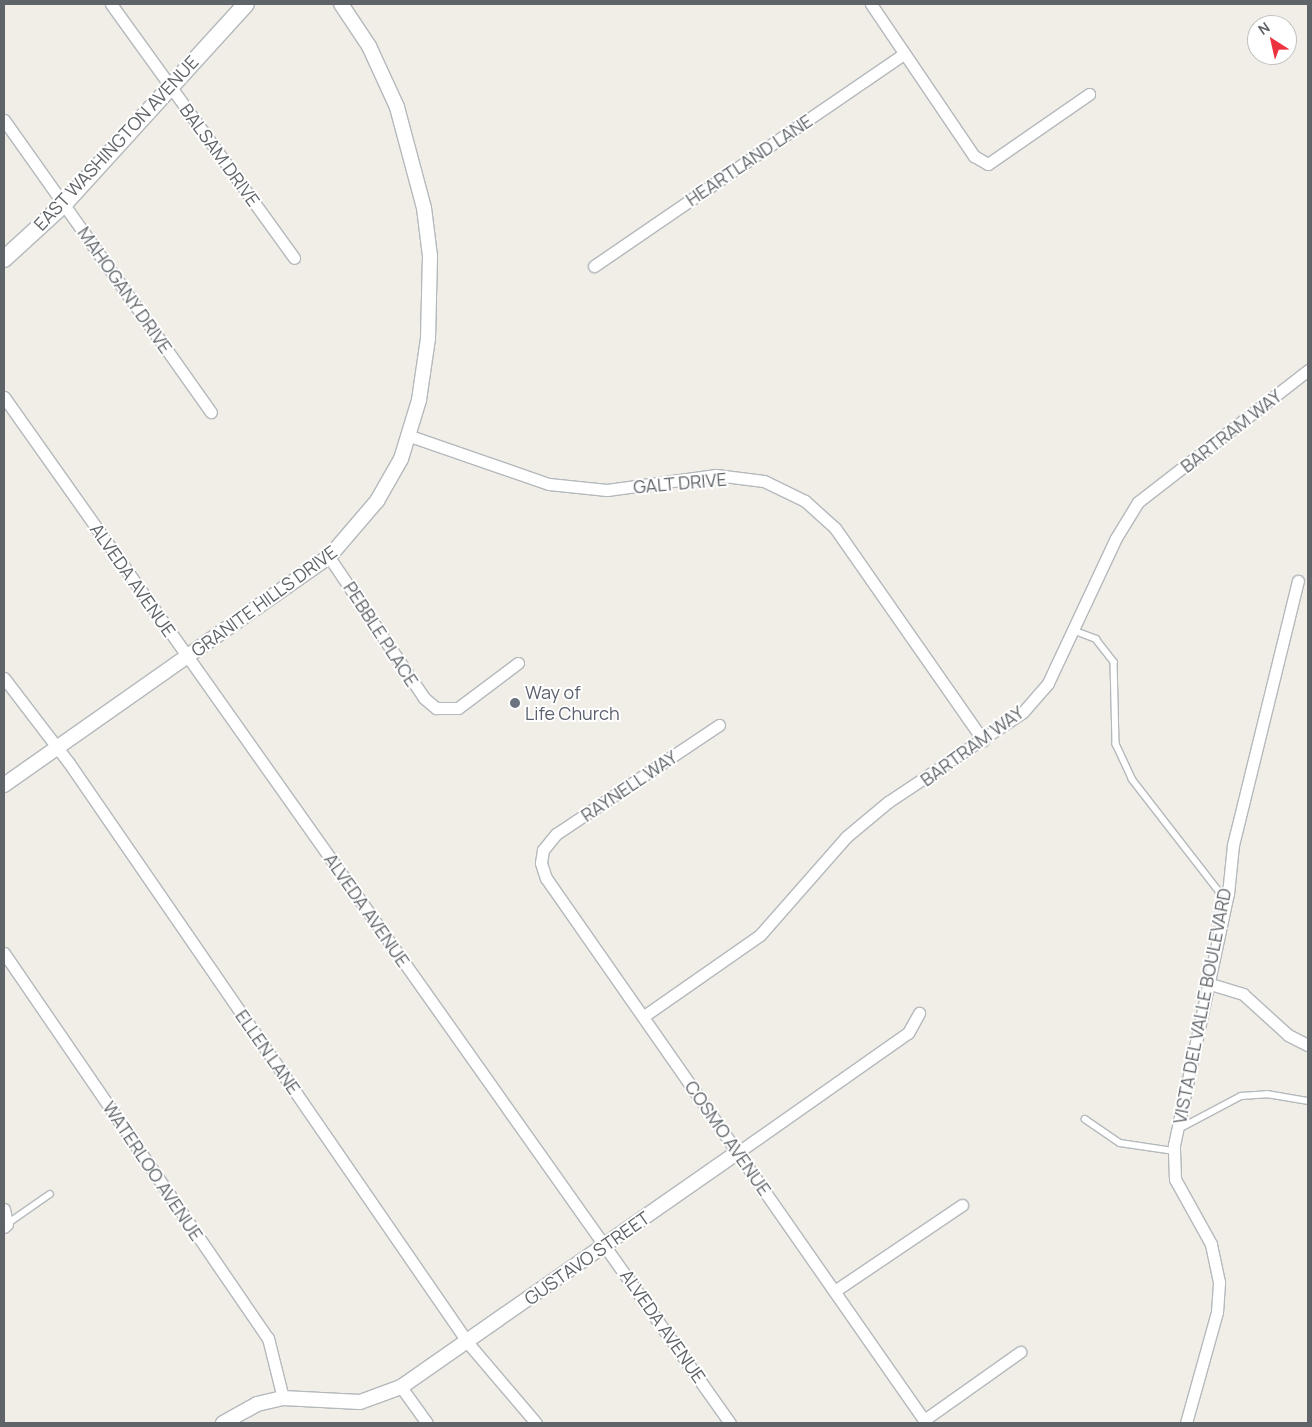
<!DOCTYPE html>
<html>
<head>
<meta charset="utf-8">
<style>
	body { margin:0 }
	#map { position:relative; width:1312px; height:1427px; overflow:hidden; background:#f1ede7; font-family:Manrope,sans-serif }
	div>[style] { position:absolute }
	.roads { filter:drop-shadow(1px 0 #b4b9bc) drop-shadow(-1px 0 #b4b9bc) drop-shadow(0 1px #b4b9bc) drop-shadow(0 -1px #b4b9bc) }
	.service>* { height:5.5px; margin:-2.75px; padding:0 2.75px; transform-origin:2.75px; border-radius:2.75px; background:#fff }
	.minor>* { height:11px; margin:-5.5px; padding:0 5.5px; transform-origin:5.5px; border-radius:5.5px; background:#fff }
	.tertiary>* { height:14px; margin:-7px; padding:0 7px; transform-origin:7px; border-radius:7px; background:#fff }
	.secondary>* { height:16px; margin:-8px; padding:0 8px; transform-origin:8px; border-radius:8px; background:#fff }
	.dots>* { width:14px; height:14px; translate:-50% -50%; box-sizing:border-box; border:2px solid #fff; border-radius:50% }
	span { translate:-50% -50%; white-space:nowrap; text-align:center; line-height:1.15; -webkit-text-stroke:4px #fff; paint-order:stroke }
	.street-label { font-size:18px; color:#5f6468 }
	.worship-label { font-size:18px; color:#5b616d }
	.left { translate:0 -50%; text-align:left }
	.frame { position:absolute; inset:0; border:5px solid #5f6468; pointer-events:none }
	.north { position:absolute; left:1247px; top:15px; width:50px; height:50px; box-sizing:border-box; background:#fff; border:1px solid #bfc1c3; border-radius:50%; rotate:325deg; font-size:14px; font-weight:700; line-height:20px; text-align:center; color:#5f6468 }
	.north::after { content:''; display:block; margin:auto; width:18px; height:22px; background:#ed323f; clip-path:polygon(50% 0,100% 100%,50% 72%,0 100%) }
</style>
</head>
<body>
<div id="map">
	<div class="roads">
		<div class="service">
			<i style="left:1073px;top:630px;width:25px;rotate:21deg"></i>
			<i style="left:1096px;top:639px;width:29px;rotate:52deg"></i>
			<i style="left:1114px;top:662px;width:82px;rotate:88.6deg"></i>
			<i style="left:1116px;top:744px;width:38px;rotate:65deg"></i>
			<i style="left:1132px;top:779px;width:142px;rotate:52.2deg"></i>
			<i style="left:1219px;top:891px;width:9px;rotate:18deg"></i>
			<i style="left:1085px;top:1119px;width:42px;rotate:34.4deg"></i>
			<i style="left:1120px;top:1143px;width:55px;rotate:8.4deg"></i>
			<i style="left:1179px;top:1129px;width:70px;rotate:-28deg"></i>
			<i style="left:1241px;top:1096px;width:26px;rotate:-4deg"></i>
			<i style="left:1267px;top:1094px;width:42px;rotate:9.7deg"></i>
			<i style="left:7px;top:1224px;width:52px;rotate:-34.9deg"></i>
		</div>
		<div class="minor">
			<i style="left:111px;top:4px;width:313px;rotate:54.2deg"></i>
			<i style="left:871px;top:4px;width:184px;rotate:55.9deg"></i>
			<i style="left:974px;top:156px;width:16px;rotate:30deg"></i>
			<i style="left:988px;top:164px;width:123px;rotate:-34.7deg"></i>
			<i style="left:4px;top:120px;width:358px;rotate:54.7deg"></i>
			<i style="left:594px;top:266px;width:376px;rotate:-34.4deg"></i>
			<i style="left:4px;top:397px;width:1257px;rotate:54.72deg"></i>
			<i style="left:410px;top:436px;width:147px;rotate:19.1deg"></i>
			<i style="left:549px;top:484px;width:58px;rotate:5.9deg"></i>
			<i style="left:607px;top:490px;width:110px;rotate:-7.8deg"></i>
			<i style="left:716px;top:475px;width:48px;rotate:7.1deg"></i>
			<i style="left:764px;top:481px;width:46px;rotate:26deg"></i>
			<i style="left:805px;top:501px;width:40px;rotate:42deg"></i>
			<i style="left:835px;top:528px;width:259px;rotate:55.1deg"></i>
			<i style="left:329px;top:557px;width:170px;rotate:56deg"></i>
			<i style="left:424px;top:698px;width:16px;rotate:40deg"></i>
			<i style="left:436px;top:708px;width:22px"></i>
			<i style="left:458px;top:708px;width:75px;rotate:-36.9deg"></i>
			<i style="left:4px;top:678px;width:107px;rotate:52.6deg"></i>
			<i style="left:69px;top:763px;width:704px;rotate:55.47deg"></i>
			<i style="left:468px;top:1343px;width:105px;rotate:49.6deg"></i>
			<i style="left:719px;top:725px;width:196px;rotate:146.2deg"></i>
			<i style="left:556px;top:834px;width:21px;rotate:129deg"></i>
			<i style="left:543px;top:850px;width:13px;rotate:99deg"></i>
			<i style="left:541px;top:863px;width:16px;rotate:72deg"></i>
			<i style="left:546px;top:878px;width:664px;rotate:55.11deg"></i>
			<i style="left:4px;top:953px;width:467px;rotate:55.6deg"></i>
			<i style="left:268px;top:1338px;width:62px;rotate:76deg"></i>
			<i style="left:1207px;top:983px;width:38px;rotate:17deg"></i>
			<i style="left:1243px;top:994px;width:61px;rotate:42.3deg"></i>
			<i style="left:1288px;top:1035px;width:22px;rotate:27deg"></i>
			<i style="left:644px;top:1016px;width:141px;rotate:-34.9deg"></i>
			<i style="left:760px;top:935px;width:130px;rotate:-48.7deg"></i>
			<i style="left:846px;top:837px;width:55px;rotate:-39.8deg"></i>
			<i style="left:888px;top:802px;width:162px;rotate:-33.7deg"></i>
			<i style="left:1023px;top:712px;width:38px;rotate:-49deg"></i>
			<i style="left:1048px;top:683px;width:160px;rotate:-64.9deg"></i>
			<i style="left:1116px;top:538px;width:42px;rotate:-58.6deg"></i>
			<i style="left:1138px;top:502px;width:215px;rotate:-37.8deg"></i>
			<i style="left:737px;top:1153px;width:209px;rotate:-35.1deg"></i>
			<i style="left:908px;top:1033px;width:23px;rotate:-61deg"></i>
			<i style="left:4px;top:1209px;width:15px;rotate:79deg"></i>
			<i style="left:7px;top:1224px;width:4px;rotate:135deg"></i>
			<i style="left:836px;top:1290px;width:152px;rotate:-34deg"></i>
			<i style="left:401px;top:1387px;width:44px;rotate:54.2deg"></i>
			<i style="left:924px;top:1420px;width:118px;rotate:-35.3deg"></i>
			<i style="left:1186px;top:1423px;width:115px;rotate:-74.4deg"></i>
			<i style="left:1217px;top:1312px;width:30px;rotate:-86deg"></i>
			<i style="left:1219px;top:1282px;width:39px;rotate:-102deg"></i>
			<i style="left:1211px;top:1244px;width:74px;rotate:-119deg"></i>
			<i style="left:1175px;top:1179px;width:34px;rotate:-92deg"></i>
			<i style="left:1174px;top:1145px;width:257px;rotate:-77.9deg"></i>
			<i style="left:1228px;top:894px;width:49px;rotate:-84.2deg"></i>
			<i style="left:1233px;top:845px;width:272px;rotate:-76.2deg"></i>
		</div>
		<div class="tertiary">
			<i style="left:4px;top:785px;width:397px;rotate:-35.1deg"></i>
			<i style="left:329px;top:557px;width:74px;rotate:-49.4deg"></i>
			<i style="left:377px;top:501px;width:48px;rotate:-60.3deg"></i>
			<i style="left:401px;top:459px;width:62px;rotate:-73deg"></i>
			<i style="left:419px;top:400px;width:63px;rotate:-81.7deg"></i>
			<i style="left:428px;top:338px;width:82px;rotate:-88.6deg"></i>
			<i style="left:430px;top:256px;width:48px;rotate:-97.1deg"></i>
			<i style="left:424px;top:208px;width:105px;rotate:-105deg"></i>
			<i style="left:397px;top:107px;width:67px;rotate:-114.7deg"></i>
			<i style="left:369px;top:46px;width:50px;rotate:-123.7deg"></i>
			<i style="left:223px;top:1423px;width:39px;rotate:-29deg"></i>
			<i style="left:257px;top:1404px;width:27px;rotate:-13deg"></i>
			<i style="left:283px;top:1398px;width:77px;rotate:3deg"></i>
			<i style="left:360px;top:1402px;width:44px;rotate:-20.1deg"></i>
			<i style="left:401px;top:1387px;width:409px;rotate:-34.9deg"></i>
		</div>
		<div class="secondary">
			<i style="left:4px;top:259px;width:81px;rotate:-42.5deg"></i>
			<i style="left:64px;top:204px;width:270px;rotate:-47.7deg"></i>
		</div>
	</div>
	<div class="dots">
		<i style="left:515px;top:703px;background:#6b7280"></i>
	</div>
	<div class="street-label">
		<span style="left:116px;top:143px;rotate:-47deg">EAST WASHINGTON AVENUE</span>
		<span style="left:220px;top:155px;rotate:54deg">BALSAM DRIVE</span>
		<span style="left:749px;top:160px;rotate:-34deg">HEARTLAND LANE</span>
		<span style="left:125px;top:290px;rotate:55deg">MAHOGANY DRIVE</span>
		<span style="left:1231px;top:431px;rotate:-38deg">BARTRAM WAY</span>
		<span style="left:680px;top:483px;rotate:-5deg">GALT DRIVE</span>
		<span style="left:133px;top:580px;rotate:55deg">ALVEDA AVENUE</span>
		<span style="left:264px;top:601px;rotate:-36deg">GRANITE HILLS DRIVE</span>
		<span style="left:381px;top:634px;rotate:57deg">PEBBLE PLACE</span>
		<span style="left:972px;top:746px;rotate:-36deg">BARTRAM WAY</span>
		<span style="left:629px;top:786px;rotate:-34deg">RAYNELL WAY</span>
		<span style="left:367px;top:910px;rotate:55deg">ALVEDA AVENUE</span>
		<span style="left:1202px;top:1006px;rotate:-79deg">VISTA DEL VALLE BOULEVARD</span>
		<span style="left:268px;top:1052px;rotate:55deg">ELLEN LANE</span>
		<span style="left:728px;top:1138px;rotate:55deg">COSMO AVENUE</span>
		<span style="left:153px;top:1171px;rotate:56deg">WATERLOO AVENUE</span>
		<span style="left:587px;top:1258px;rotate:-35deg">GUSTAVO STREET</span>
		<span style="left:663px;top:1326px;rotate:55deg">ALVEDA AVENUE</span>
	</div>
	<div class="worship-label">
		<span class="left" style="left:525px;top:703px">Way of<br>Life Church</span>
	</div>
	<div class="frame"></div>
	<div class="north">N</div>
</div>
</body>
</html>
